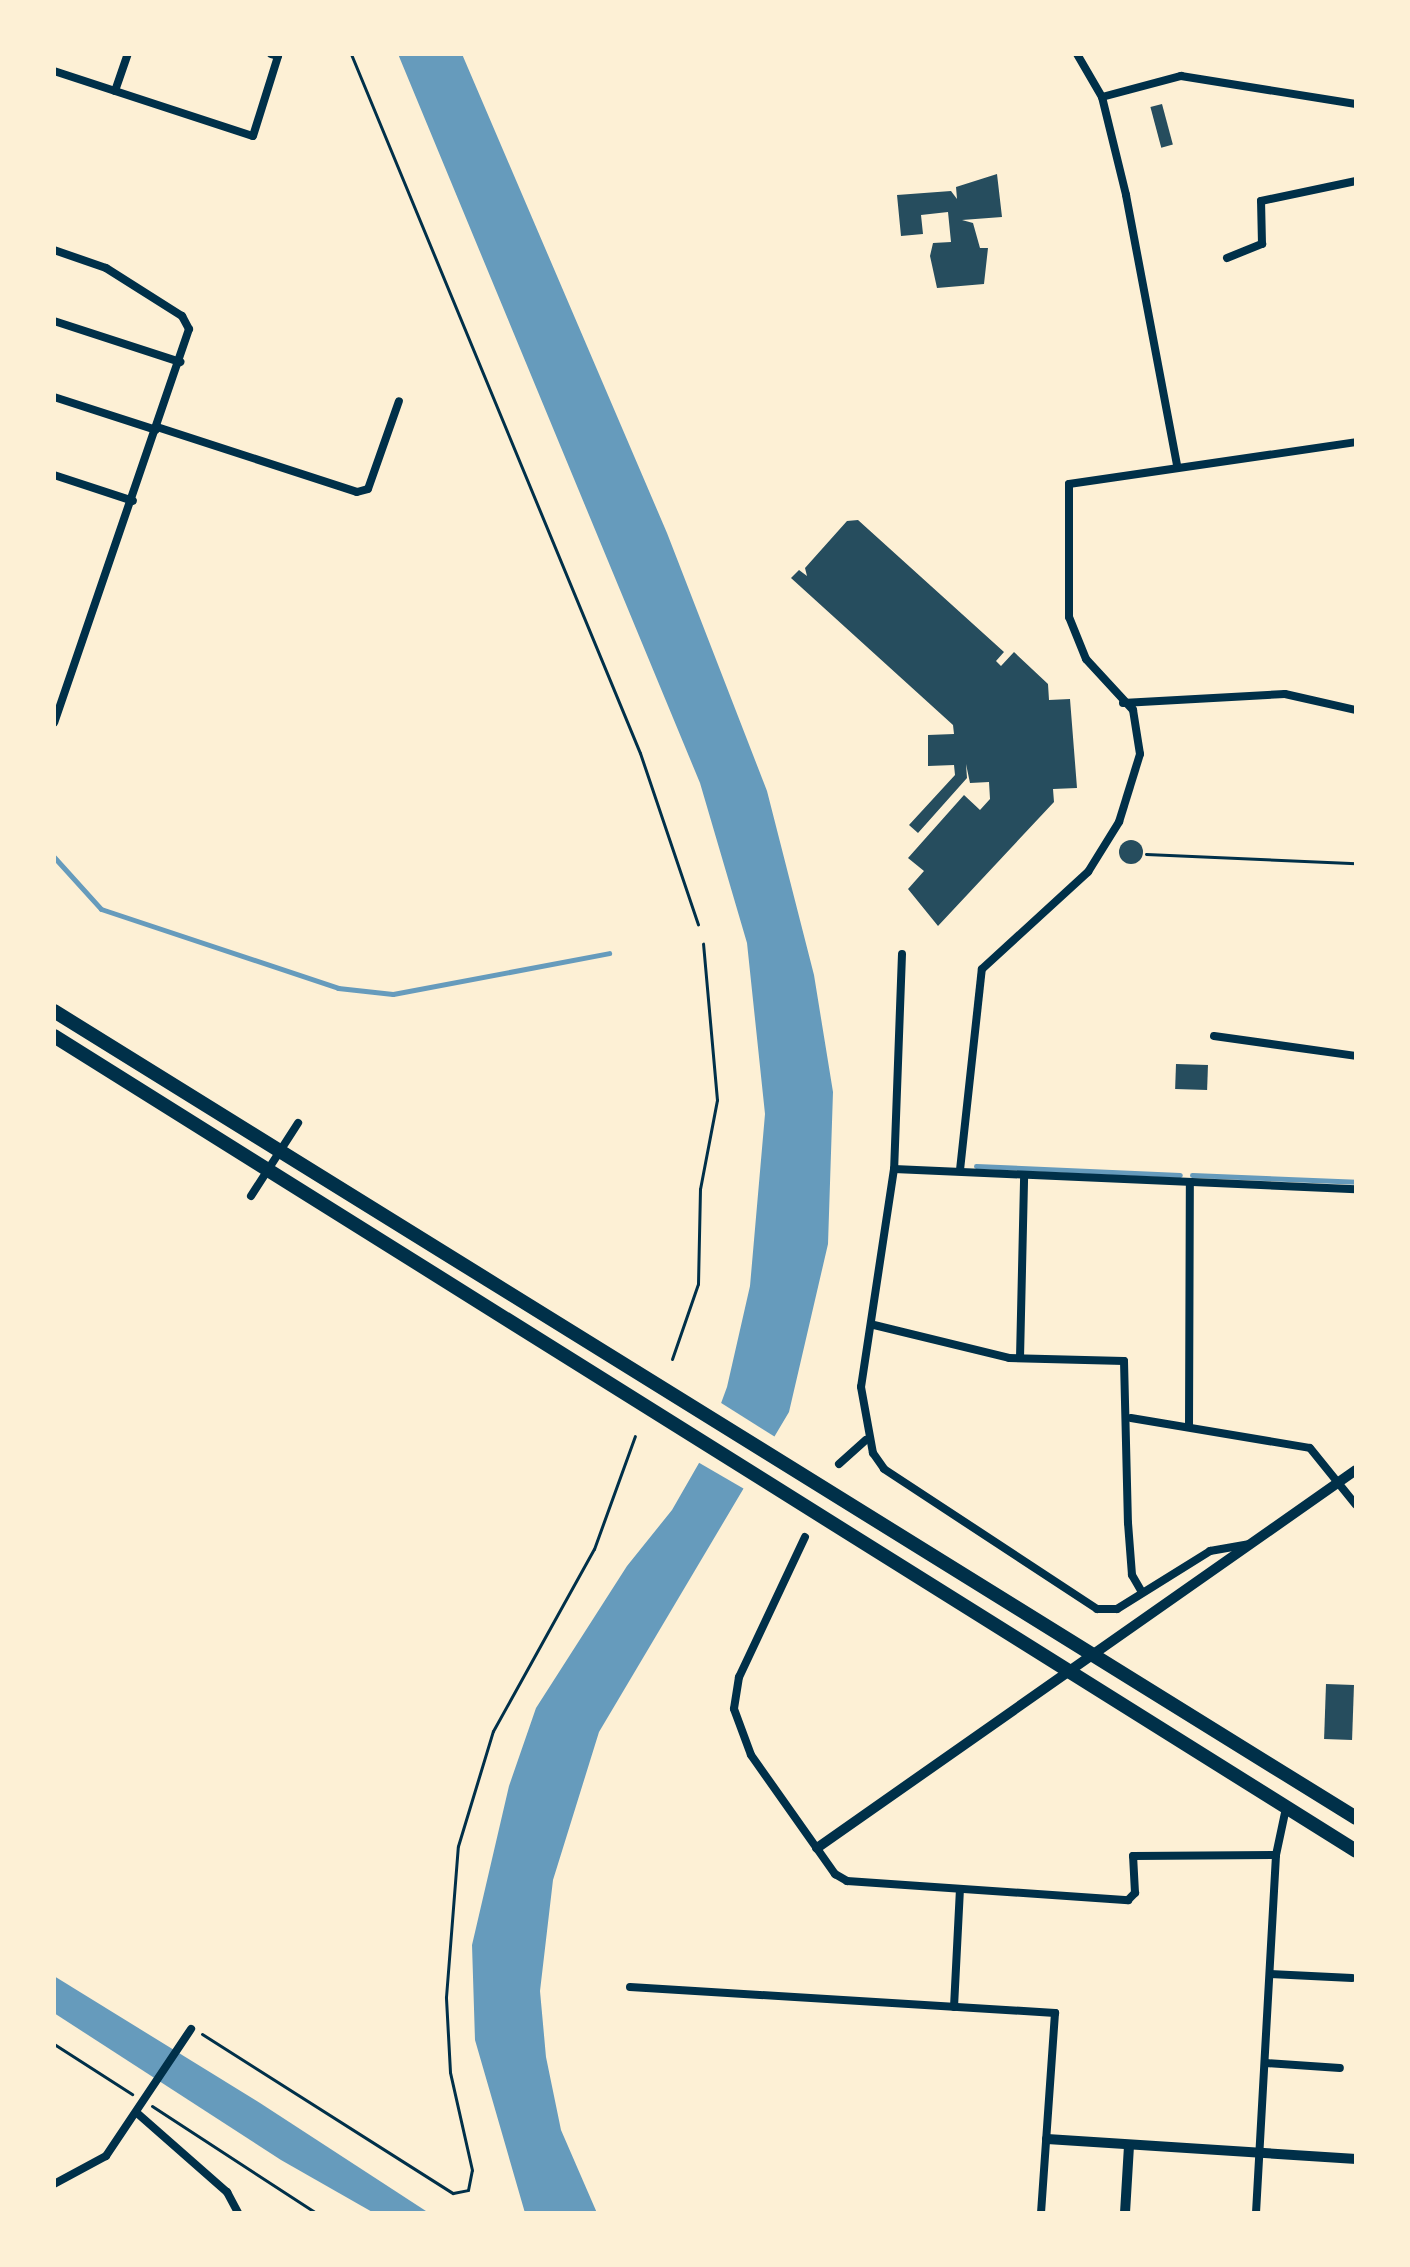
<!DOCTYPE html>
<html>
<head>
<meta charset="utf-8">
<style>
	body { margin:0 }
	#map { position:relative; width:1410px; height:2267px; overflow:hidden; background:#fdf0d5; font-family:"Open Sans",sans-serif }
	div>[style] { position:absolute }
	.water>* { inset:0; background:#669bbc }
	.pier>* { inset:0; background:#fdf0d5 }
	.stream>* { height:5px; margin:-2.5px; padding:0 2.5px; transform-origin:2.5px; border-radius:2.5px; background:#669bbc }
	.building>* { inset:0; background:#264d5e; transform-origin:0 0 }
	.round { border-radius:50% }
	.path>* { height:3px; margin:-1.5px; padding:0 1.5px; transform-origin:1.5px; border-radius:1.5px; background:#003049 }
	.minor>* { height:8px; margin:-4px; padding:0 4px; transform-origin:4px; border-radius:4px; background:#003049 }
	.tertiary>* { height:10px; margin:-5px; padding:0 5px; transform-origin:5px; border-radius:5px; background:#003049 }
	.trunk>* { height:14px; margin:-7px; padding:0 7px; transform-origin:7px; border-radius:7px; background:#003049 }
	span { translate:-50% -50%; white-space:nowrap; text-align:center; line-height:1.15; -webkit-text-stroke:6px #fdf0d5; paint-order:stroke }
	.frame { position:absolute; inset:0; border:56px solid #fdf0d5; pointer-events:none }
</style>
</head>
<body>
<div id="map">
	<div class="water">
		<i style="clip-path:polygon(398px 54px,462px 54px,667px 533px,767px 791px,814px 975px,833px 1092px,828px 1244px,789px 1412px,599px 1732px,553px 1880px,540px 1991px,546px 2057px,561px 2130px,597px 2213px,525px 2213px,475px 2040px,472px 1945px,509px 1786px,536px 1708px,627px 1566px,672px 1510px,699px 1463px,727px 1387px,750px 1286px,765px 1114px,747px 943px,700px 783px)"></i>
		<i style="clip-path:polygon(54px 1976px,260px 2103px,429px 2213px,374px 2213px,281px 2160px,54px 2013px)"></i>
	</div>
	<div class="pier">
		<i style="clip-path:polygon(718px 1401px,780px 1440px,746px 1490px,696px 1461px)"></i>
	</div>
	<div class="stream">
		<i style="left:54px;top:857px;width:70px;rotate:47.9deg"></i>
		<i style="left:101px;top:909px;width:250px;rotate:18.4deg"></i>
		<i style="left:338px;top:988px;width:55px;rotate:6.2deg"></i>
		<i style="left:393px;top:994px;width:220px;rotate:-10.7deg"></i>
		<i style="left:976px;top:1166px;width:204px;rotate:2.5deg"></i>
		<i style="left:1192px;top:1175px;width:164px;rotate:2.4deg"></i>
	</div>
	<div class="building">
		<i style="left:1162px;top:104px;width:42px;height:12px;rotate:75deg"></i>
		<i style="clip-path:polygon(997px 174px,1002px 217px,962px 220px,973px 223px,980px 248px,988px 248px,984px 284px,937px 288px,930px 256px,933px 243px,951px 242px,948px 212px,921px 215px,923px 234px,901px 236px,897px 195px,951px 191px,957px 199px,956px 187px)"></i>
		<i style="clip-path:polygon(858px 520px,1004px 652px,996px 661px,1001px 666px,1014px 652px,1048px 684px,1049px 700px,1070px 699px,1077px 788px,1053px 789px,1054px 802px,938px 926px,908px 889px,924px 871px,908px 858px,964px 795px,980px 810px,990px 799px,989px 782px,970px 783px,966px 764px,967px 778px,918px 833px,909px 825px,955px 775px,954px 765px,928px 766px,928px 735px,954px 734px,953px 725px,791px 578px,799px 570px,807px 576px,805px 568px,847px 521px)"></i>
		<i class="round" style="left:1119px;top:840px;width:24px;height:24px"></i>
		<i style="left:1176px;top:1064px;width:32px;height:25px;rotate:2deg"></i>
		<i style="left:1326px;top:1684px;width:28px;height:55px;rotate:2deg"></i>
	</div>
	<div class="path">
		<i style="left:351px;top:54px;width:756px;rotate:67.54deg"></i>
		<i style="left:640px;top:753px;width:181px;rotate:71.3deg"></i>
		<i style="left:1146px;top:854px;width:210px;rotate:2.5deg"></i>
		<i style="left:672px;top:1359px;width:79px;rotate:-70.9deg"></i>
		<i style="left:698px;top:1284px;width:95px;rotate:-88.8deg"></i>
		<i style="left:700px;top:1189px;width:91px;rotate:-79.2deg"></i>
		<i style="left:717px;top:1100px;width:157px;rotate:-95.1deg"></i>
		<i style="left:202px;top:2034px;width:297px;rotate:32.4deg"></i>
		<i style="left:453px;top:2193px;width:15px;rotate:-11deg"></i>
		<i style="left:468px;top:2190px;width:20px;rotate:-79deg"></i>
		<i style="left:472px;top:2170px;width:100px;rotate:-102.7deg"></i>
		<i style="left:450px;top:2072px;width:75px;rotate:-93.1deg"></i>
		<i style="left:446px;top:1997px;width:151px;rotate:-85.5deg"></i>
		<i style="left:458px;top:1846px;width:120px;rotate:-73.1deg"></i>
		<i style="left:493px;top:1731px;width:208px;rotate:-61deg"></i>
		<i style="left:594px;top:1549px;width:120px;rotate:-70.1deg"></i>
		<i style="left:54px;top:2044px;width:93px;rotate:32.7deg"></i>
		<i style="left:152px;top:2106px;width:196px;rotate:33.1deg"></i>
	</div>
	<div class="minor">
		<i style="left:1077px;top:54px;width:50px;rotate:59.8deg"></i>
		<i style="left:1102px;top:97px;width:101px;rotate:76.2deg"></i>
		<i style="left:1126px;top:195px;width:276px;rotate:79.3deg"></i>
		<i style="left:54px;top:71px;width:209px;rotate:18.1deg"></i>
		<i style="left:253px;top:136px;width:84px;rotate:-72.6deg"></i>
		<i style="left:278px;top:56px;width:7px;rotate:-164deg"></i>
		<i style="left:115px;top:91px;width:39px;rotate:-71deg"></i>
		<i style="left:1102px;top:97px;width:82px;rotate:-14.9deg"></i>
		<i style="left:1181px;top:76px;width:177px;rotate:9.1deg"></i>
		<i style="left:54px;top:250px;width:55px;rotate:19.1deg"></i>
		<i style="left:106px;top:268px;width:90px;rotate:32.3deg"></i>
		<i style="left:182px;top:316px;width:15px;rotate:62deg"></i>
		<i style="left:189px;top:329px;width:416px;rotate:108.9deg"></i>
		<i style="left:1227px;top:258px;width:38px;rotate:-22deg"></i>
		<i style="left:1262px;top:244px;width:43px;rotate:-91.3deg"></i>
		<i style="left:1261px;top:201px;width:97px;rotate:-11.9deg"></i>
		<i style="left:54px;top:321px;width:133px;rotate:18deg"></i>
		<i style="left:54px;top:397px;width:107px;rotate:17.9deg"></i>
		<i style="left:157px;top:427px;width:210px;rotate:18deg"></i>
		<i style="left:357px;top:492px;width:11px;rotate:-15deg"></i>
		<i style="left:368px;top:489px;width:93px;rotate:-70.6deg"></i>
		<i style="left:54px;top:475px;width:83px;rotate:18.2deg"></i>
		<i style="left:1123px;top:703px;width:162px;rotate:-3.2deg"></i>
		<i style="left:1285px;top:694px;width:73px;rotate:12.7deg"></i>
		<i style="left:902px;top:954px;width:215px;rotate:92.1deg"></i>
		<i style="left:894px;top:1169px;width:220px;rotate:98.6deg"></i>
		<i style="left:861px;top:1387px;width:67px;rotate:79.7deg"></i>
		<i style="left:873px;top:1453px;width:19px;rotate:55deg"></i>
		<i style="left:884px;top:1469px;width:255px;rotate:33.3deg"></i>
		<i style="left:1097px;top:1609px;width:20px"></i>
		<i style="left:1117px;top:1609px;width:110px;rotate:-31.9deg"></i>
		<i style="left:1210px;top:1551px;width:39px;rotate:-10deg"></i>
		<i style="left:1214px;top:1036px;width:143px;rotate:8deg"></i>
		<i style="left:894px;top:1169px;width:462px;rotate:2.5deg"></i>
		<i style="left:960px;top:1170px;width:202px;rotate:-83.8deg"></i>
		<i style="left:982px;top:969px;width:144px;rotate:-42.5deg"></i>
		<i style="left:1088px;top:872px;width:59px;rotate:-58.2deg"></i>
		<i style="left:1119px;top:822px;width:71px;rotate:-72.8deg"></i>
		<i style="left:1140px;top:754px;width:45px;rotate:-99deg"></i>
		<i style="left:1133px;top:710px;width:69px;rotate:-132.7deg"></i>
		<i style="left:1086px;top:659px;width:45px;rotate:-112deg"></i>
		<i style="left:1069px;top:617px;width:133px;rotate:-90deg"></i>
		<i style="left:1069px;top:484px;width:290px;rotate:-8.3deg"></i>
		<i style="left:251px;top:1196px;width:87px;rotate:-57.2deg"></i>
		<i style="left:874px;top:1325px;width:139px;rotate:13.7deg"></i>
		<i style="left:1009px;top:1358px;width:115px;rotate:1.5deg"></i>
		<i style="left:1124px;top:1361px;width:162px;rotate:88.6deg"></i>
		<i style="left:1128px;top:1523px;width:52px;rotate:85.6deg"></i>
		<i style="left:1132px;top:1575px;width:20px;rotate:60deg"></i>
		<i style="left:1020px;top:1358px;width:182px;rotate:-88.7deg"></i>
		<i style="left:1131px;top:1418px;width:181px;rotate:9.5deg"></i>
		<i style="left:1310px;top:1448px;width:73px;rotate:51.1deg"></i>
		<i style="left:1189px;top:1427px;width:244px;rotate:-89.8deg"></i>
		<i style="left:839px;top:1464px;width:36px;rotate:-42deg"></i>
		<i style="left:805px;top:1537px;width:155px;rotate:115.2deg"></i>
		<i style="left:739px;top:1677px;width:32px;rotate:99deg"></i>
		<i style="left:734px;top:1709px;width:49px;rotate:69.7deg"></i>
		<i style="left:751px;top:1755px;width:146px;rotate:54.8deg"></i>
		<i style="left:835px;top:1874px;width:14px;rotate:30deg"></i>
		<i style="left:847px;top:1881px;width:282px;rotate:3.9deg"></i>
		<i style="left:1128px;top:1900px;width:10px;rotate:-45deg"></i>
		<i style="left:1135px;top:1893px;width:37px;rotate:-93deg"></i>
		<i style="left:1133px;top:1856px;width:143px;rotate:-0.4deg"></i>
		<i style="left:1270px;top:1974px;width:82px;rotate:2.8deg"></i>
		<i style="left:630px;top:1987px;width:426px;rotate:3.5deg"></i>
		<i style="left:1055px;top:2013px;width:200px;rotate:94deg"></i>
		<i style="left:954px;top:2007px;width:117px;rotate:-87.1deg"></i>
		<i style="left:1266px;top:2063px;width:74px;rotate:3.9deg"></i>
		<i style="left:137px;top:2113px;width:120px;rotate:41.3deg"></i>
		<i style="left:227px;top:2192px;width:24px;rotate:62deg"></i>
		<i style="left:54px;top:2184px;width:59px;rotate:-28.3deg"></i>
		<i style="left:106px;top:2156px;width:153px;rotate:-56.2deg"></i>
		<i style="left:1256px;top:2213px;width:359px;rotate:-86.8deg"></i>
		<i style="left:1276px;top:1855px;width:48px;rotate:-78deg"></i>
	</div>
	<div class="tertiary">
		<i style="left:817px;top:1848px;width:658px;rotate:-35.04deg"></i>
		<i style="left:1047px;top:2139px;width:310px;rotate:3.7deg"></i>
		<i style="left:1125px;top:2213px;width:68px;rotate:-86.6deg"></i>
	</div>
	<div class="trunk">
		<i style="left:54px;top:1011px;width:1532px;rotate:31.79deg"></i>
		<i style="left:54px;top:1036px;width:1536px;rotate:32.04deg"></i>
	</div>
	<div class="frame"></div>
</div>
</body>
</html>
